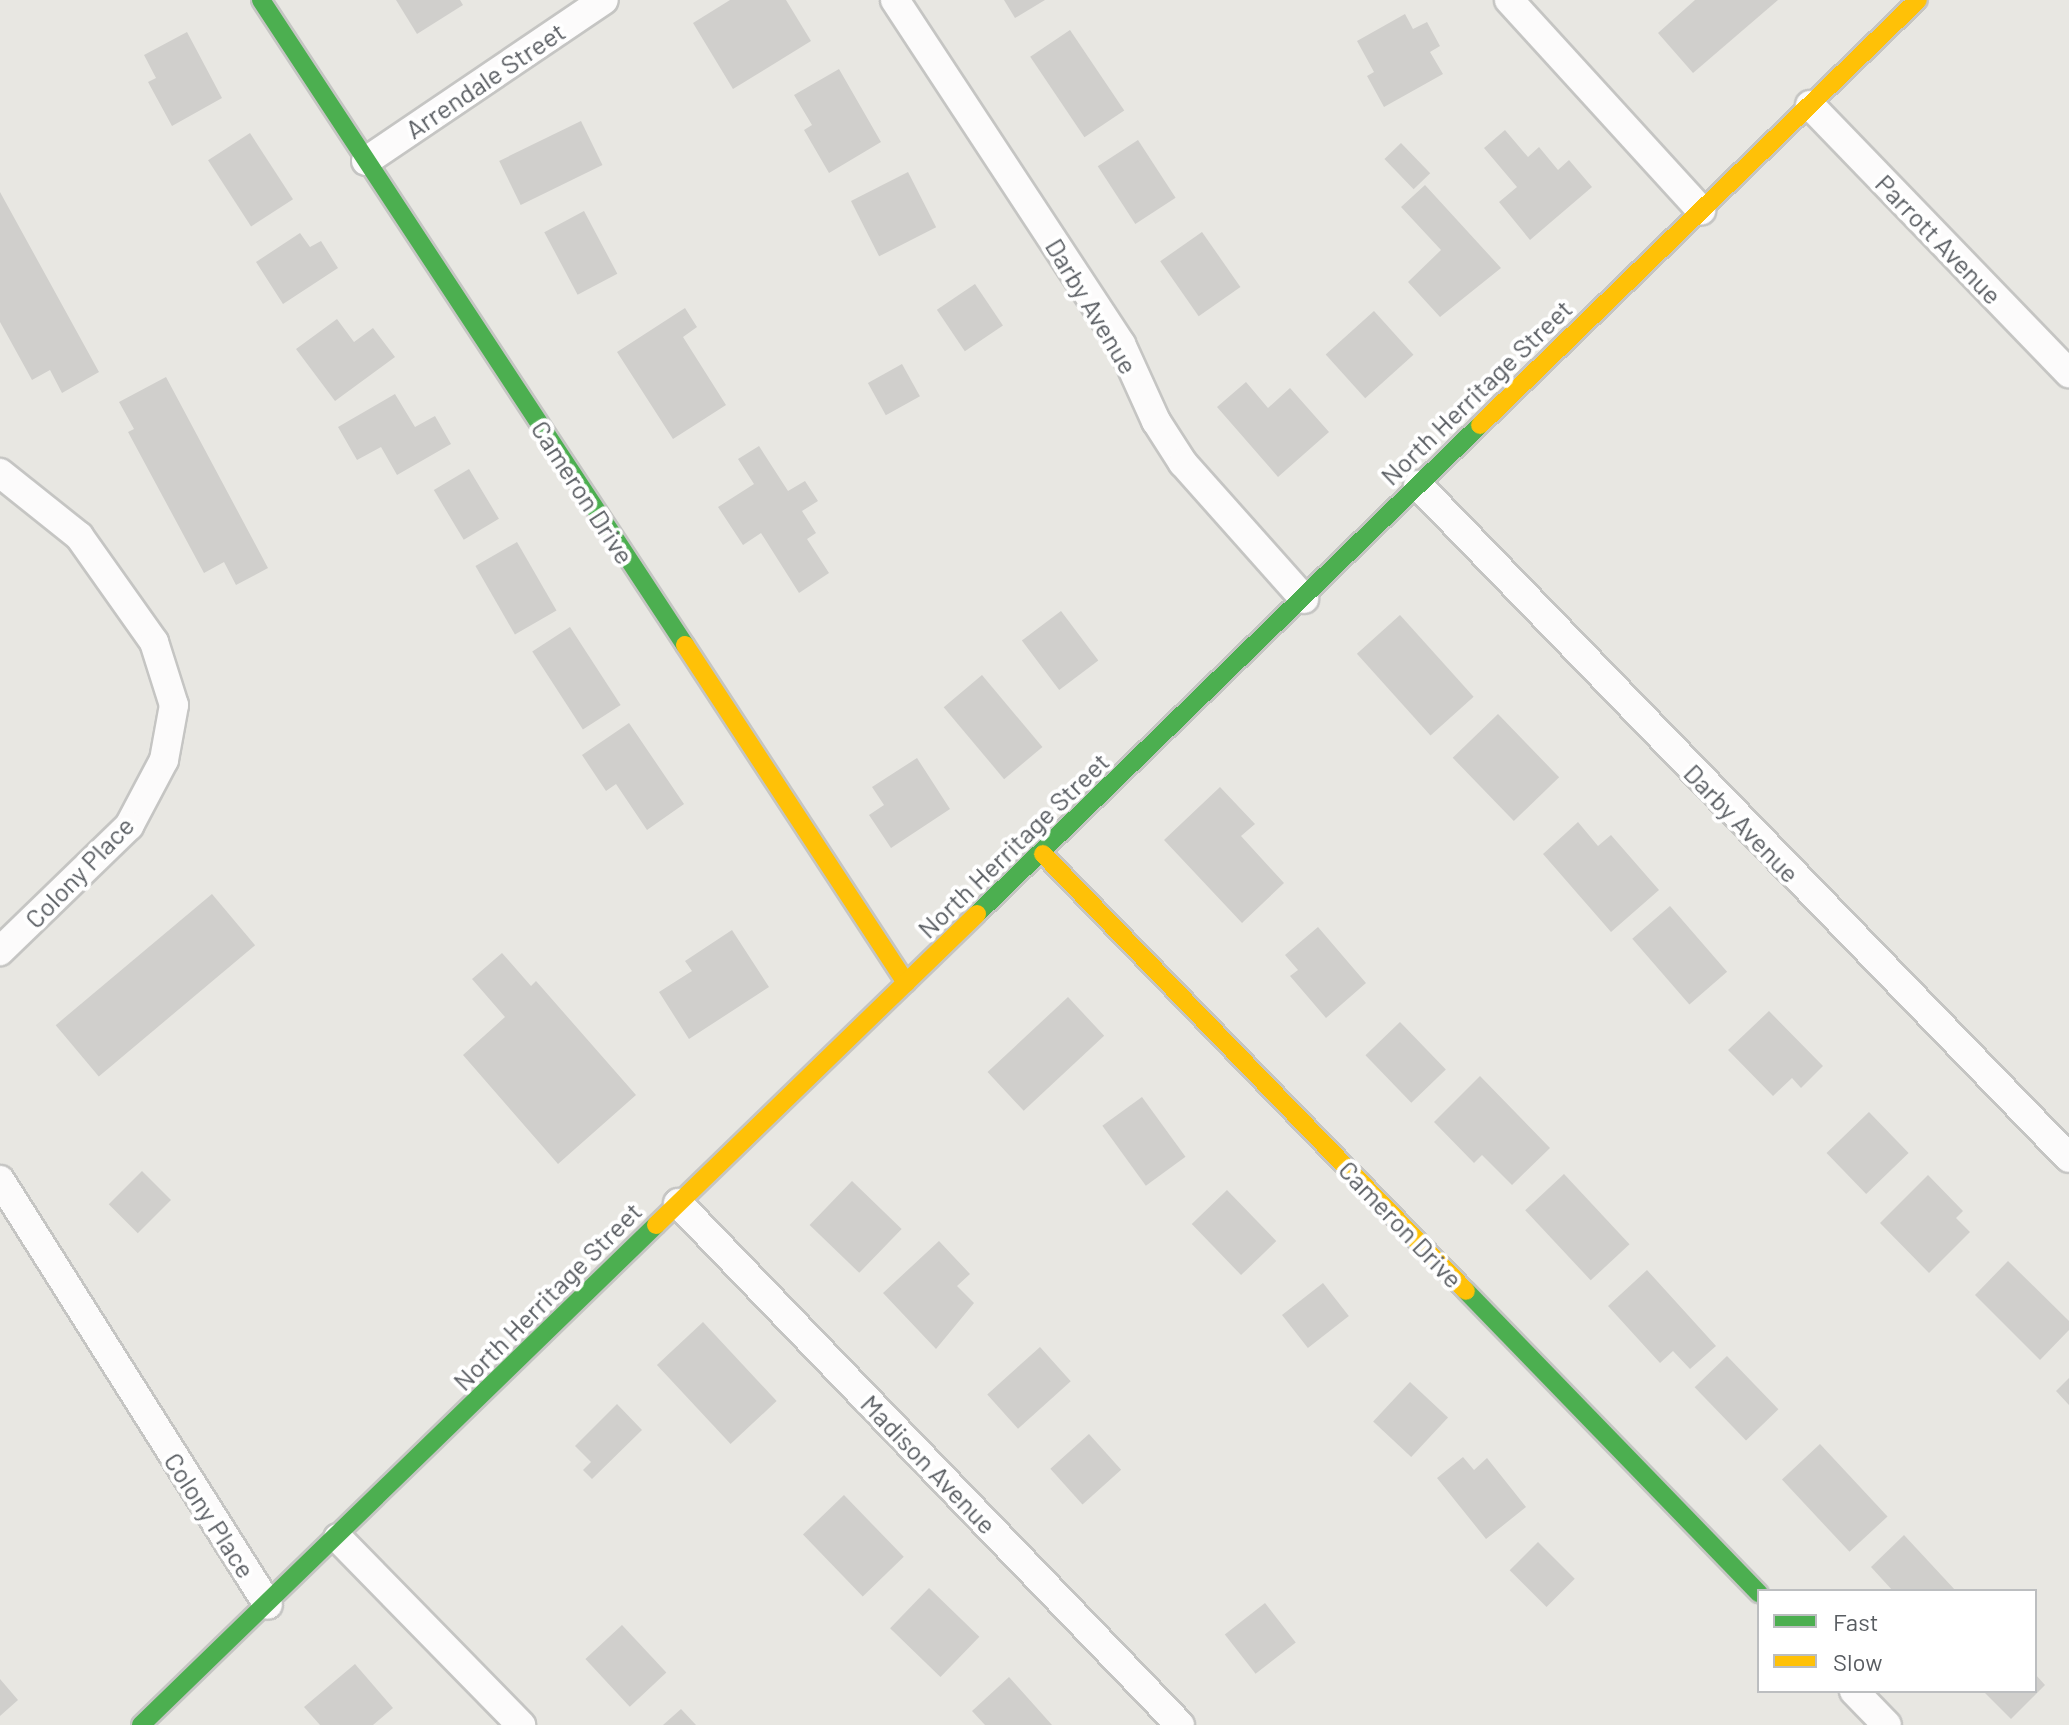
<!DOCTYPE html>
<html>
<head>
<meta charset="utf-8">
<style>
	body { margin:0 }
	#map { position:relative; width:2069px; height:1725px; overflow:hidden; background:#e8e7e2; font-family:Barlow,sans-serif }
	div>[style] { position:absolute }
	.building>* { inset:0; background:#d0cfcc; transform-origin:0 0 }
	.roads { filter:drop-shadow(2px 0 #c5c5c3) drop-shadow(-2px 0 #c5c5c3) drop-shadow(0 2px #c5c5c3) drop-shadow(0 -2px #c5c5c3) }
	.street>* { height:28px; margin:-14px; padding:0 14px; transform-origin:14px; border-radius:14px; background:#fcfbfb }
	.fast>* { height:18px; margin:-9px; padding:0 9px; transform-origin:9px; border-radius:9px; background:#4caf50 }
	.slow>* { height:18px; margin:-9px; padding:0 9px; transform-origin:9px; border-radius:9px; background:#ffc107 }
	span { translate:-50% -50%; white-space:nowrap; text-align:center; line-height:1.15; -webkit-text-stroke:8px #fff; paint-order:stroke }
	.street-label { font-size:26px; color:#585c61 }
	.legend { position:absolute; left:1757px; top:1589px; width:280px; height:104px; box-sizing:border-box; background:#fff; border:2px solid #bcbec0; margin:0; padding:10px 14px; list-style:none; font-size:24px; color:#585c61 }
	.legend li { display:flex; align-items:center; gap:16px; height:40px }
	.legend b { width:40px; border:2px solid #bcbec0 }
</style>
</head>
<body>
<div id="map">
	<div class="building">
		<i style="clip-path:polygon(396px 0,460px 0,463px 5px,417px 34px)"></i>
		<i style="clip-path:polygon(730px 0,786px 0,811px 41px,733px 89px,693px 23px)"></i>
		<i style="clip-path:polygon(1004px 0,1045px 0,1015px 18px)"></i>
		<i style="clip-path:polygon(1695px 0,1778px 0,1693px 73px,1658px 33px)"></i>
		<i style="clip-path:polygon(1405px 14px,1413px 29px,1427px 22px,1440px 46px,1430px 52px,1443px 74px,1384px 107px,1367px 76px,1374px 72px,1357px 41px)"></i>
		<i style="left:1070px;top:30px;width:97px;height:48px;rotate:56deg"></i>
		<i style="clip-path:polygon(187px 32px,222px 98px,172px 126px,148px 82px,156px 78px,144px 55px)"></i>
		<i style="clip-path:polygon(839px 69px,881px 142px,829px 173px,804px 130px,812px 125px,794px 95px)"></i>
		<i style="left:581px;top:121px;width:49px;height:91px;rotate:64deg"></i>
		<i style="clip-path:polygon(1505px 130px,1528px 157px,1539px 147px,1558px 170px,1569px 160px,1592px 187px,1530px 240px,1499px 202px,1517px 187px,1484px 148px)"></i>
		<i style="left:250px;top:133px;width:79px;height:50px;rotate:57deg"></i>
		<i style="left:1138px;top:140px;width:69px;height:48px;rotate:57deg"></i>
		<i style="left:1401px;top:143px;width:42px;height:23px;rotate:46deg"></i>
		<i style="left:908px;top:172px;width:62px;height:64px;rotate:63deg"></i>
		<i style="clip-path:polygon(1425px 185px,1501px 268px,1440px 317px,1408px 282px,1441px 250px,1401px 207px)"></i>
		<i style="clip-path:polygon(0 192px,99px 372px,62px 393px,50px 370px,32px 380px,0 322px)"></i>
		<i style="left:584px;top:211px;width:71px;height:45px;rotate:62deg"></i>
		<i style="left:1202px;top:232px;width:67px;height:51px;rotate:55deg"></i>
		<i style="clip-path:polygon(300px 233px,310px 247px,321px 241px,338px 268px,283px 304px,256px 262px)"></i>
		<i style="left:975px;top:284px;width:50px;height:46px;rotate:56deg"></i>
		<i style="clip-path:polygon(685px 308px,697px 327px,683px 337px,726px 405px,673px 439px,617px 352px)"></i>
		<i style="left:1374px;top:311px;width:59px;height:65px;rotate:48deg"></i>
		<i style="clip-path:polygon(337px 319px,354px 342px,373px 328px,395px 357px,335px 401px,296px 349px)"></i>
		<i style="left:902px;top:364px;width:37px;height:39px;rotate:61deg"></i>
		<i style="clip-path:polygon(166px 377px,268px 568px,236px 585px,224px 562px,204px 573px,128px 432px,134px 429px,119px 402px)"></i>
		<i style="clip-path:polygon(1246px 382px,1268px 408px,1290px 388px,1329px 432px,1278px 477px,1217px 407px)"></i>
		<i style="clip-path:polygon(395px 394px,415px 427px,435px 416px,451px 444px,397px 475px,381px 447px,357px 460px,338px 427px)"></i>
		<i style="clip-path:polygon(759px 446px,788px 491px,805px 481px,818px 501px,802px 511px,816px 533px,807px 539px,829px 573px,799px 593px,761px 533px,743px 545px,718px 507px,754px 484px,738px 459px)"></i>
		<i style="left:469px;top:469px;width:58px;height:41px;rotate:59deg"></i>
		<i style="left:517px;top:542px;width:79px;height:48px;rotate:60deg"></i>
		<i style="left:1061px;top:611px;width:62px;height:49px;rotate:53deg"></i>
		<i style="left:1400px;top:615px;width:110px;height:58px;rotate:48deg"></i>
		<i style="left:570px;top:627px;width:93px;height:45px;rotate:57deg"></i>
		<i style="left:982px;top:675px;width:94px;height:50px;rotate:50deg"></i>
		<i style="left:1498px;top:714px;width:88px;height:63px;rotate:46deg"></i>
		<i style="clip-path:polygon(629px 723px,684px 804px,647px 830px,616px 784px,606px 791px,582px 755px)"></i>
		<i style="clip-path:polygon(917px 758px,950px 809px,891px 848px,869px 815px,884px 805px,872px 787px)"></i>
		<i style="clip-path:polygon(1220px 787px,1255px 824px,1241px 836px,1284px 883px,1242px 923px,1164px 840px)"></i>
		<i style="clip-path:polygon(1578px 822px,1598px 846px,1611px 835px,1659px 890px,1611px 932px,1543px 854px)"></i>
		<i style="left:212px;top:894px;width:67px;height:204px;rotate:50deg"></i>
		<i style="left:1670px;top:906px;width:87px;height:50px;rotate:49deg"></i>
		<i style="clip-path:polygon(1318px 927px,1366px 983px,1326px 1018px,1290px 976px,1298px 970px,1285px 955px)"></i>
		<i style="clip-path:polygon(732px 930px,769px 987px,689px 1039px,659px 992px,692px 971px,685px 961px)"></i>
		<i style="clip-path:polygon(502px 953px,531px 986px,536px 981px,636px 1095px,558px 1164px,463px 1055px,505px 1017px,472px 979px)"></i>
		<i style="left:1068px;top:997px;width:53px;height:110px;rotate:47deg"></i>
		<i style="clip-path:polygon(1769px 1011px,1823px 1066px,1801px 1088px,1792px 1078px,1773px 1096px,1728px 1050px)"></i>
		<i style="left:1400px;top:1022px;width:66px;height:48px;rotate:46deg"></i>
		<i style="clip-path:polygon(1480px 1076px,1550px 1148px,1512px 1185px,1482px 1155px,1474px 1163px,1434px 1122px)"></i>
		<i style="left:1142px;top:1097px;width:74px;height:49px;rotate:54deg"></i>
		<i style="left:1869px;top:1112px;width:57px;height:59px;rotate:46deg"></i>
		<i style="left:142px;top:1171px;width:41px;height:47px;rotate:45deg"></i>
		<i style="left:1564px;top:1174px;width:96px;height:53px;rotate:47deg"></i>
		<i style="clip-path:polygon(1928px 1175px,1963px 1211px,1956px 1218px,1970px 1232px,1929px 1273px,1880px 1223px)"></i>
		<i style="left:852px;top:1181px;width:69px;height:61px;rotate:44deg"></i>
		<i style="left:1227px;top:1190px;width:71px;height:49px;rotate:46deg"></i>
		<i style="clip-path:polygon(939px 1241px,970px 1274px,957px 1286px,974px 1303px,936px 1349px,883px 1293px)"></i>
		<i style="clip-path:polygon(2008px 1261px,2069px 1321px,2069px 1330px,2040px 1360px,1975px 1295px)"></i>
		<i style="clip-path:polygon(1647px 1270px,1716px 1346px,1690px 1369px,1673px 1351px,1660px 1363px,1608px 1306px)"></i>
		<i style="left:1323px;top:1283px;width:42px;height:52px;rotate:52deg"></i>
		<i style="left:703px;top:1322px;width:108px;height:63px;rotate:47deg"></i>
		<i style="left:1040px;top:1347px;width:46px;height:71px;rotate:48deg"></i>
		<i style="left:1727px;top:1356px;width:74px;height:45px;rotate:46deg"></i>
		<i style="clip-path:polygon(2069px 1378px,2069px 1405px,2056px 1391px)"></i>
		<i style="left:1410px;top:1382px;width:52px;height:54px;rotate:43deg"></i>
		<i style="clip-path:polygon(617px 1404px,642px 1430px,592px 1479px,583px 1470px,591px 1462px,575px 1446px)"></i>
		<i style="left:1089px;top:1434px;width:48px;height:52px;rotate:48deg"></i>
		<i style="left:1820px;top:1444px;width:99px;height:52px;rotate:47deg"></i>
		<i style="clip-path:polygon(1463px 1457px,1474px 1470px,1487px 1458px,1526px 1507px,1486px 1539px,1437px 1478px)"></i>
		<i style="left:844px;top:1495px;width:86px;height:57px;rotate:46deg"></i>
		<i style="clip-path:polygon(1904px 1535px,1956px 1591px,1893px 1591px,1871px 1567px)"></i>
		<i style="left:1538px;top:1542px;width:52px;height:40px;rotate:45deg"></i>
		<i style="left:929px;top:1588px;width:70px;height:56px;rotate:44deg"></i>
		<i style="left:1265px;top:1603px;width:50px;height:51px;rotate:52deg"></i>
		<i style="left:622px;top:1625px;width:65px;height:50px;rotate:47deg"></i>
		<i style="clip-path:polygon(355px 1664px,393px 1708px,373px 1725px,320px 1725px,304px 1707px)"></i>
		<i style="clip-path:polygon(2035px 1674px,2045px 1685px,2011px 1719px,1983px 1691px,2035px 1691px)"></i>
		<i style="clip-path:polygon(1009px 1677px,1052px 1725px,985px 1725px,972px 1711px)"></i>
		<i style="clip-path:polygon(0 1679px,18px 1700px,0 1716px)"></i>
		<i style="clip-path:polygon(681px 1709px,696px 1725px,663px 1725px)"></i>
	</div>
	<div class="roads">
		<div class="street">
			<i style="left:895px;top:0;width:412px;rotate:56.7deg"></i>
			<i style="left:1121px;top:344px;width:85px;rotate:65.6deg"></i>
			<i style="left:1156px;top:421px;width:50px;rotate:57.3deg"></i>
			<i style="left:1183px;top:463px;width:182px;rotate:48.3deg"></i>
			<i style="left:1509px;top:0;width:285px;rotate:47.6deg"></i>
			<i style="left:1810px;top:105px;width:373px;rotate:46deg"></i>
			<i style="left:366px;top:161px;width:287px;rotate:-34.1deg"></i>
			<i style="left:0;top:473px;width:101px;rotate:38.6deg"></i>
			<i style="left:79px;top:536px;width:130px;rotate:54.7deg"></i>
			<i style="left:154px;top:642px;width:66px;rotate:72.4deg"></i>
			<i style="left:174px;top:705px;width:56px;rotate:100.3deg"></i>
			<i style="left:164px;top:760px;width:75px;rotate:117.9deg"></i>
			<i style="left:129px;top:826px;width:180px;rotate:135.9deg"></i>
			<i style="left:1418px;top:485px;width:936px;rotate:45.95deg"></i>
			<i style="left:0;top:1180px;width:502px;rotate:57.76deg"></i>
			<i style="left:678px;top:1203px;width:724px;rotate:46.12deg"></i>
			<i style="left:338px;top:1538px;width:262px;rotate:45.6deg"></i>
			<i style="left:1854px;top:1691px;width:47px;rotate:45.9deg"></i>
		</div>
		<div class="fast">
			<i style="left:261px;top:0;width:772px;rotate:56.68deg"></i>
			<i style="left:977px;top:914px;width:702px;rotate:-44.19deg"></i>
			<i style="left:1466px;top:1291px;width:421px;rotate:45.9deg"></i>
			<i style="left:141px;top:1725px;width:718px;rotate:-44.15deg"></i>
		</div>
		<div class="slow">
			<i style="left:1480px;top:425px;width:610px;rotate:-44.14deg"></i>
			<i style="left:685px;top:645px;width:404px;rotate:56.8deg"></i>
			<i style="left:1043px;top:854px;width:608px;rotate:45.93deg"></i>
			<i style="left:656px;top:1225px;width:447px;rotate:-44.1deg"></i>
		</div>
	</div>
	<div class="street-label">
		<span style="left:485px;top:80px;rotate:-34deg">Arrendale Street</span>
		<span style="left:1939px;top:239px;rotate:46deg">Parrott Avenue</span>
		<span style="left:1092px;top:306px;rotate:59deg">Darby Avenue</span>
		<span style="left:1476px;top:392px;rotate:-44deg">North Herritage Street</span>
		<span style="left:583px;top:492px;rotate:57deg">Cameron Drive</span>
		<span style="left:1742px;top:823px;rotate:46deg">Darby Avenue</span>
		<span style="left:1013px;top:845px;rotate:-44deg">North Herritage Street</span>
		<span style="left:79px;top:872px;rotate:-46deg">Colony Place</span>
		<span style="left:1401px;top:1224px;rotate:46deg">Cameron Drive</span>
		<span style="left:547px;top:1296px;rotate:-45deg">North Herritage Street</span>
		<span style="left:929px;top:1464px;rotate:46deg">Madison Avenue</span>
		<span style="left:210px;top:1515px;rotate:57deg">Colony Place</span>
	</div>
	<ul class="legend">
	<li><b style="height:10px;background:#4caf50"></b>Fast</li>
	<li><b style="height:10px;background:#ffc107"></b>Slow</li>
	</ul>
</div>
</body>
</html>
